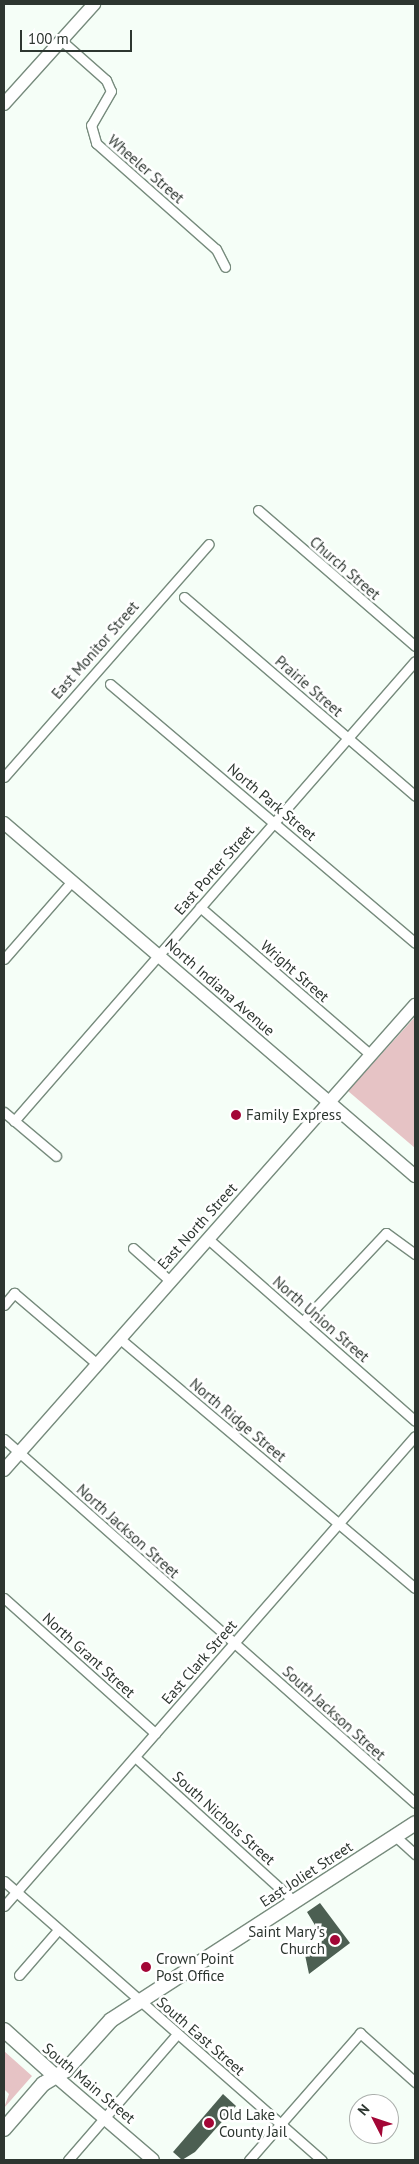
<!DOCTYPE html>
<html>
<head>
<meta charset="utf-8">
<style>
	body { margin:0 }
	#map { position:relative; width:419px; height:2164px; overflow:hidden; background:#f5fef7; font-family:"PT Sans",sans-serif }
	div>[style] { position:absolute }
	.green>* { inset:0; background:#e6c3c5 }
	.building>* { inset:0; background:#4c5f52 }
	.roads { filter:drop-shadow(1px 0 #778b7d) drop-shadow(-1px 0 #778b7d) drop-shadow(0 1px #778b7d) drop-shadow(0 -1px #778b7d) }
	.street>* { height:9px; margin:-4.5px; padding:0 4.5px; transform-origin:4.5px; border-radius:4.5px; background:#fff }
	.secondary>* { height:12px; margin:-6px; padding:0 6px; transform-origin:6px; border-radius:6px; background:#fff }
	.primary>* { height:14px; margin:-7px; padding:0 7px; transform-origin:7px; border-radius:7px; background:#fff }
	.dots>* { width:14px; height:14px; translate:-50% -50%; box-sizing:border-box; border:2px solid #fff; border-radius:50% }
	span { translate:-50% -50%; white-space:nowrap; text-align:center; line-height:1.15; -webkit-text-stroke:5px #fff; paint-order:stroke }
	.street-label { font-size:15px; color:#2d3630 }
	.poi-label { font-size:15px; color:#2d3630 }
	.left { translate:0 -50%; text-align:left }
	.right { translate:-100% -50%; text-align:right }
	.frame { position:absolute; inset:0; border:5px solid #2d3630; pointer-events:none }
	.north { position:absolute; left:349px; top:2094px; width:50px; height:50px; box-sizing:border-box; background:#fff; border:1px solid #abafac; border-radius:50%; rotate:311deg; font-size:14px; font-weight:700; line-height:20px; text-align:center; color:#2d3630 }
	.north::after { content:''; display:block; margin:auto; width:18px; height:22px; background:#a30636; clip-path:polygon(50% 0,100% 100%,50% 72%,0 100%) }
	.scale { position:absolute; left:20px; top:30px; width:112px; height:22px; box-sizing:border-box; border:2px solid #2d3630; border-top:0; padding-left:6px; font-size:15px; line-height:18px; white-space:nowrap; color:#2d3630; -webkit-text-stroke:4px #fff; paint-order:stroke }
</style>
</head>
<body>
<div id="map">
	<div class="green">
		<i style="clip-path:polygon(415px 1017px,415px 1148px,348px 1091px)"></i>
		<i style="clip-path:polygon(4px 2051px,32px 2076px,4px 2108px,9px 2094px,4px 2089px)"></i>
	</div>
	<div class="building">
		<i style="clip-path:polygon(320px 1903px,350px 1943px,309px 1974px,304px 1950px,324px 1940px,307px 1912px)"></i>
		<i style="clip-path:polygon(223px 2094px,236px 2106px,195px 2152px,182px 2160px,173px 2152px)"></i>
	</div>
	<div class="roads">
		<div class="street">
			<i style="left:62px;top:41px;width:59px;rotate:41.6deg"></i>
			<i style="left:106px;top:80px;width:12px;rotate:66deg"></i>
			<i style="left:111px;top:91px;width:39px;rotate:120deg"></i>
			<i style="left:91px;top:125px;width:19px;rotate:74deg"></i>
			<i style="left:96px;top:143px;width:160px;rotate:41.5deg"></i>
			<i style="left:216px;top:249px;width:20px;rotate:63deg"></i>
			<i style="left:258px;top:510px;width:208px;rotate:40.9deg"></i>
			<i style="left:184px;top:597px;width:305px;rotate:40.7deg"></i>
			<i style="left:110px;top:684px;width:400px;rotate:40.3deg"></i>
			<i style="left:4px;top:777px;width:310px;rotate:-48.7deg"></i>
			<i style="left:200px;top:907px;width:226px;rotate:40.9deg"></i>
			<i style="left:4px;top:959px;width:103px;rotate:-48.9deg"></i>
			<i style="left:4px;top:1112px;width:68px;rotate:40.2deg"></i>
			<i style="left:14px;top:1121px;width:610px;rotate:-48.92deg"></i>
			<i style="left:207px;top:1238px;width:277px;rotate:41.3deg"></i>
			<i style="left:133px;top:1248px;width:50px;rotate:41.7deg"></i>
			<i style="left:4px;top:1305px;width:16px;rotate:-50deg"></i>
			<i style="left:14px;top:1293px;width:109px;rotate:40.5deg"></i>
			<i style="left:303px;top:1321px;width:121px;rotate:-46.7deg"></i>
			<i style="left:386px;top:1233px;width:36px;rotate:36deg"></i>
			<i style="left:119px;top:1338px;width:387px;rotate:40.2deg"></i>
			<i style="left:4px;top:1439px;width:549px;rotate:41.53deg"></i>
			<i style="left:4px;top:1598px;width:203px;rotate:41.8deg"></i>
			<i style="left:135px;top:1757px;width:215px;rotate:42.2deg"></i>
			<i style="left:395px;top:1836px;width:27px;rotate:42deg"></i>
			<i style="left:4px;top:1881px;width:423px;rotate:41.3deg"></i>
			<i style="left:4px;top:1906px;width:624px;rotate:-48.83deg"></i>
			<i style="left:19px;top:1975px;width:60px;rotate:-49.1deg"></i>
			<i style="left:68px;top:2160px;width:167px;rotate:-49.1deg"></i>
			<i style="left:249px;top:2160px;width:169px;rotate:-48.8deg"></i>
			<i style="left:360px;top:2033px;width:74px;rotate:41.7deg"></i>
		</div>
		<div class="secondary">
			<i style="left:4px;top:104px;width:135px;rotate:-48deg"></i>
			<i style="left:4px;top:823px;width:542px;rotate:40.66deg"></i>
			<i style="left:4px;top:1470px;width:621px;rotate:-48.53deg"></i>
			<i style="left:54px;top:2075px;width:130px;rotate:40.6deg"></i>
		</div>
		<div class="primary">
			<i style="left:4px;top:2030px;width:67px;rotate:42deg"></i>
			<i style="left:4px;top:2129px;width:60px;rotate:-49.1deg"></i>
			<i style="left:43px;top:2084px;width:27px;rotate:-31deg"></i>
			<i style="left:66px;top:2070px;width:67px;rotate:-48deg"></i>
			<i style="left:111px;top:2020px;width:362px;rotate:-32.9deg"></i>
		</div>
	</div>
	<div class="dots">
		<i style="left:236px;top:1115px;background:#a30636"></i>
		<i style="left:335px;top:1940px;background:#a30636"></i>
		<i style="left:146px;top:1967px;background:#a30636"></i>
		<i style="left:209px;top:2123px;background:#a30636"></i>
	</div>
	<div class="street-label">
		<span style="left:146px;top:169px;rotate:41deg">Wheeler Street</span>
		<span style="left:345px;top:568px;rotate:41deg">Church Street</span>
		<span style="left:95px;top:650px;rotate:-49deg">East Monitor Street</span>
		<span style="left:309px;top:686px;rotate:41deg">Prairie Street</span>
		<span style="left:272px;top:802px;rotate:40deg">North Park Street</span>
		<span style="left:214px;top:870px;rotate:-49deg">East Porter Street</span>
		<span style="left:295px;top:971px;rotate:41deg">Wright Street</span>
		<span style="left:220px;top:987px;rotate:41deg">North Indiana Avenue</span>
		<span style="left:197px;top:1226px;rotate:-48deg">East North Street</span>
		<span style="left:321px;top:1319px;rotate:41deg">North Union Street</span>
		<span style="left:238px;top:1420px;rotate:40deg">North Ridge Street</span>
		<span style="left:128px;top:1531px;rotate:42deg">North Jackson Street</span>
		<span style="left:89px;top:1655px;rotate:42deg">North Grant Street</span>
		<span style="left:199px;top:1662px;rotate:-49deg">East Clark Street</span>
		<span style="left:334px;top:1713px;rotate:42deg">South Jackson Street</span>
		<span style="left:224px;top:1818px;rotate:42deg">South Nichols Street</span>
		<span style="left:306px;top:1874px;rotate:-33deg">East Joliet Street</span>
		<span style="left:201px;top:2036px;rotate:41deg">South East Street</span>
		<span style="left:89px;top:2083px;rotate:40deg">South Main Street</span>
	</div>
	<div class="poi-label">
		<span class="left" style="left:246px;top:1115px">Family Express</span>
		<span class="right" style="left:325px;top:1940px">Saint Mary's<br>Church</span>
		<span class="left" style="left:156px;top:1967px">Crown Point<br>Post Office</span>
		<span class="left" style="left:219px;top:2123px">Old Lake<br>County Jail</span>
	</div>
	<div class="frame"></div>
	<div class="north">N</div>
	<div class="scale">100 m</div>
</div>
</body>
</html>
